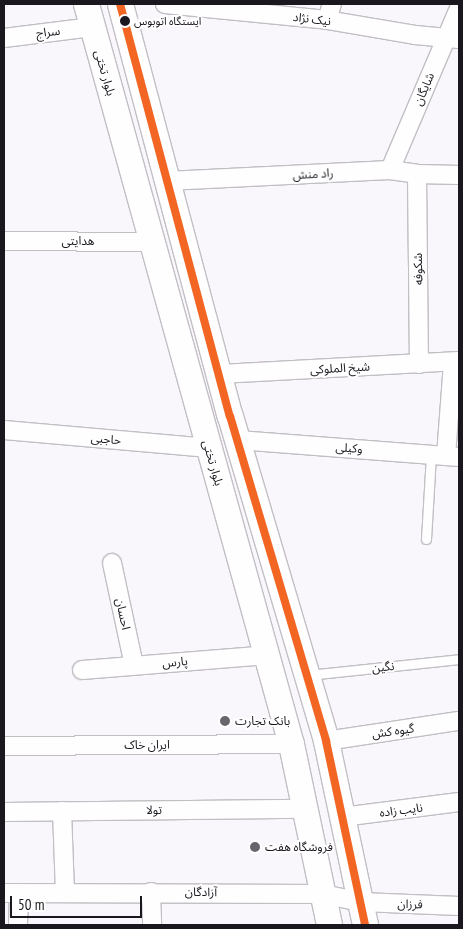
<!DOCTYPE html>
<html>
<head>
<meta charset="utf-8">
<style>
	body { margin:0 }
	#map { position:relative; width:463px; height:929px; overflow:hidden; background:#faf7fc; font-family:"PT Sans Narrow","Noto Sans Arabic",sans-serif }
	div>[style] { position:absolute }
	.roads { filter:drop-shadow(1px 0 #c2bfc4) drop-shadow(-1px 0 #c2bfc4) drop-shadow(0 1px #c2bfc4) drop-shadow(0 -1px #c2bfc4) }
	.service>* { height:9px; margin:-4.5px; padding:0 4.5px; transform-origin:4.5px; border-radius:4.5px; background:#fefeff }
	.minor>* { height:18px; margin:-9px; padding:0 9px; transform-origin:9px; border-radius:9px; background:#fefeff }
	.secondary>* { height:25px; margin:-12.5px; padding:0 12.5px; transform-origin:12.5px; border-radius:12.5px; background:#fefeff }
	.bus-1>* { height:8px; margin:-4px; padding:0 4px; transform-origin:4px; border-radius:4px; background:#f26522 }
	.dots>* { width:14px; height:14px; translate:-50% -50%; box-sizing:border-box; border:2px solid #fff; border-radius:50% }
	span { translate:-50% -50%; white-space:nowrap; text-align:center; line-height:1.15; -webkit-text-stroke:4px #fff; paint-order:stroke }
	.bus-label { font-size:11px; color:#1b171e }
	.left { translate:0 -50%; text-align:left }
	.street-label { font-size:12px; color:#1b171e }
	.poi-label { font-size:12px; color:#1b171e }
	.frame { position:absolute; inset:0; border:5px solid #1b171e; pointer-events:none }
	.scale { position:absolute; left:10px; top:896px; width:132px; height:22px; box-sizing:border-box; border:2px solid #1b171e; border-top:0; padding-left:6px; font-size:15px; line-height:18px; white-space:nowrap; color:#1b171e; -webkit-text-stroke:4px #fff; paint-order:stroke }
</style>
</head>
<body>
<div id="map">
	<div class="roads">
		<div class="service">
			<i style="left:426px;top:539px;width:85px;rotate:-86.6deg"></i>
			<i style="left:308px;top:675px;width:152px;rotate:-6deg"></i>
		</div>
		<div class="minor">
			<i style="left:165px;top:4px;width:163px;rotate:5.6deg"></i>
			<i style="left:327px;top:20px;width:89px;rotate:9.7deg"></i>
			<i style="left:415px;top:35px;width:44px;rotate:5.2deg"></i>
			<i style="left:327px;top:20px;width:17px;rotate:-73deg"></i>
			<i style="left:4px;top:38px;width:89px;rotate:-7.1deg"></i>
			<i style="left:390px;top:170px;width:176px;rotate:-66.9deg"></i>
			<i style="left:417px;top:174px;width:190px;rotate:89.4deg"></i>
			<i style="left:167px;top:181px;width:223px;rotate:-2.8deg"></i>
			<i style="left:390px;top:170px;width:27px;rotate:8deg"></i>
			<i style="left:417px;top:174px;width:42px;rotate:1.4deg"></i>
			<i style="left:4px;top:241px;width:149px;rotate:0.4deg"></i>
			<i style="left:220px;top:374px;width:239px;rotate:-3.1deg"></i>
			<i style="left:4px;top:430px;width:206px;rotate:5deg"></i>
			<i style="left:238px;top:440px;width:222px;rotate:4.4deg"></i>
			<i style="left:446px;top:456px;width:94px;rotate:-85.7deg"></i>
			<i style="left:112px;top:563px;width:105px;rotate:77.9deg"></i>
			<i style="left:82px;top:670px;width:186px;rotate:-4.6deg"></i>
			<i style="left:326px;top:741px;width:134px;rotate:-8.6deg"></i>
			<i style="left:4px;top:746px;width:287px;rotate:-0.4deg"></i>
			<i style="left:62px;top:811px;width:81px;rotate:87.9deg"></i>
			<i style="left:4px;top:812px;width:301px;rotate:-0.6deg"></i>
			<i style="left:342px;top:817px;width:118px;rotate:-7.3deg"></i>
			<i style="left:151px;top:892px;width:33px;rotate:88deg"></i>
			<i style="left:4px;top:893px;width:319px;rotate:0.2deg"></i>
			<i style="left:323px;top:894px;width:39px;rotate:12deg"></i>
			<i style="left:361px;top:902px;width:98px;rotate:2.3deg"></i>
			<i style="left:18px;top:925px;width:32px;rotate:-88deg"></i>
		</div>
		<div class="secondary">
			<i style="left:86px;top:4px;width:768px;rotate:74.52deg"></i>
			<i style="left:291px;top:744px;width:185px;rotate:78.1deg"></i>
			<i style="left:120px;top:4px;width:426px;rotate:75.1deg"></i>
			<i style="left:230px;top:416px;width:339px;rotate:73.5deg"></i>
			<i style="left:326px;top:741px;width:188px;rotate:78deg"></i>
		</div>
	</div>
	<div class="bus-1">
		<i style="left:120px;top:4px;width:426px;rotate:75.1deg"></i>
		<i style="left:230px;top:416px;width:339px;rotate:73.5deg"></i>
		<i style="left:326px;top:741px;width:188px;rotate:78deg"></i>
	</div>
	<div class="dots">
		<i style="left:125px;top:21px;background:#1b171e"></i>
		<i style="left:225px;top:721px;background:#69656c"></i>
		<i style="left:255px;top:847px;background:#69656c"></i>
	</div>
	<div class="bus-label">
		<span class="left" style="left:134px;top:21px">ایستگاه اتوبوس</span>
	</div>
	<div class="street-label">
		<span style="left:312px;top:19px;rotate:7deg">نیک نژاد</span>
		<span style="left:48px;top:32px;rotate:-7deg">سراج</span>
		<span style="left:105px;top:73px;rotate:74deg">بلوار تختی</span>
		<span style="left:424px;top:89px;rotate:-67deg">شایگان</span>
		<span style="left:313px;top:174px;rotate:-3deg">راد منش</span>
		<span style="left:78px;top:241px">هدایتی</span>
		<span style="left:418px;top:269px;rotate:-91deg">شکوفه</span>
		<span style="left:340px;top:368px;rotate:-3deg">شیخ الملوکی</span>
		<span style="left:106px;top:439px;rotate:5deg">حاجبی</span>
		<span style="left:349px;top:448px;rotate:4deg">وکیلی</span>
		<span style="left:213px;top:463px;rotate:74deg">بلوار تختی</span>
		<span style="left:123px;top:614px;rotate:78deg">احسان</span>
		<span style="left:175px;top:662px;rotate:-5deg">پارس</span>
		<span style="left:383px;top:667px;rotate:-6deg">نگین</span>
		<span style="left:393px;top:731px;rotate:-8deg">گیوه کش</span>
		<span style="left:147px;top:745px">ایران خاک</span>
		<span style="left:154px;top:810px">تولا</span>
		<span style="left:401px;top:810px;rotate:-7deg">نایب زاده</span>
		<span style="left:201px;top:892px;rotate:1deg">آزادگان</span>
		<span style="left:410px;top:904px;rotate:2deg">فرزان</span>
	</div>
	<div class="poi-label">
		<span class="left" style="left:235px;top:721px">بانک تجارت</span>
		<span class="left" style="left:265px;top:847px">فروشگاه هفت</span>
	</div>
	<div class="frame"></div>
	<div class="scale">50 m</div>
</div>
</body>
</html>
